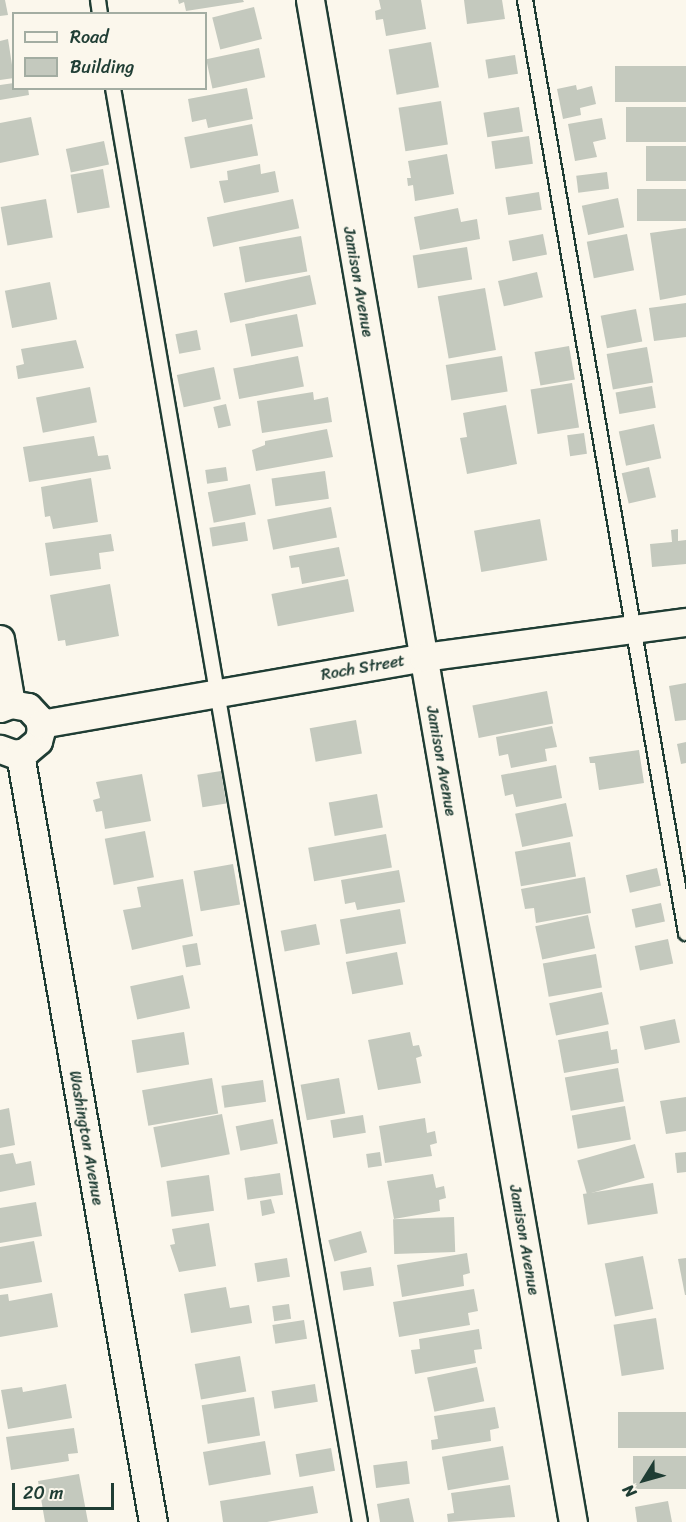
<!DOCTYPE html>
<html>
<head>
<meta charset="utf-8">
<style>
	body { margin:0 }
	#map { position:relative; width:686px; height:1522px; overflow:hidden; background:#fbf7ec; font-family:Sriracha,sans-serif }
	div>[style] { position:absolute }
	.building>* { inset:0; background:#c4c9be; transform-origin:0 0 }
	.roads { filter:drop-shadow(2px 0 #1f3d34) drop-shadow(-2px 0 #1f3d34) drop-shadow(0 2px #1f3d34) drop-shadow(0 -2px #1f3d34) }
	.service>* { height:14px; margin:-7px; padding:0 7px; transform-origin:7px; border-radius:7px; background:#fbf7ec }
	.minor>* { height:27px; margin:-13.5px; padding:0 13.5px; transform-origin:13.5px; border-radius:13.5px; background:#fbf7ec }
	span { translate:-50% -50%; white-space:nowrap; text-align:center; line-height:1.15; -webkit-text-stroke:4.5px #fbf7ec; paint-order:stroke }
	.street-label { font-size:16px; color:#1f3d34 }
	.legend { position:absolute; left:12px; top:12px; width:195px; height:78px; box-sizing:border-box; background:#fbf7ec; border:2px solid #a3ada2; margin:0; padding:8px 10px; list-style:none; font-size:18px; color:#1f3d34 }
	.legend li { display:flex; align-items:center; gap:12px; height:30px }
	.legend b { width:30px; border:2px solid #a3ada2 }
	.north { position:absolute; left:614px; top:1450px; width:60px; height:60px; -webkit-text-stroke:4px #fbf7ec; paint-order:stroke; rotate:233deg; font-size:16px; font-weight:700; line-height:24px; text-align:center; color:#1f3d34 }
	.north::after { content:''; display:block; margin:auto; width:21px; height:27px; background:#1f3d34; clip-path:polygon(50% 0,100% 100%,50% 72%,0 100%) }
	.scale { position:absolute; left:12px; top:1483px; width:102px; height:27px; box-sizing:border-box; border:3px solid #1f3d34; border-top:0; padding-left:8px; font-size:18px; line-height:21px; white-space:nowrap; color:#1f3d34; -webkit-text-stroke:4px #fbf7ec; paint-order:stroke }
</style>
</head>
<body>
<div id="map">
	<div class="building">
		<i style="clip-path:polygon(0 0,5px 0,8px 15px,0 16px)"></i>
		<i style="clip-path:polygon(178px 0,243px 0,244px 2px,186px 11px,184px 2px,179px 4px)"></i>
		<i style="clip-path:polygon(379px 0,421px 0,426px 29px,386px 36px,383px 19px,376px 20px,375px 11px,381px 9px)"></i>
		<i style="clip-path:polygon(464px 0,502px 0,505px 19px,467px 24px)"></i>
		<i style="left:254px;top:7px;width:33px;height:43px;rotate:76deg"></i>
		<i style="clip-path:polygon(8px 39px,14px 78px,0 80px,0 41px)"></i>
		<i style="left:431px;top:42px;width:46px;height:43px;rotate:80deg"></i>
		<i style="left:259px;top:48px;width:30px;height:54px;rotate:78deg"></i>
		<i style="left:515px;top:55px;width:19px;height:30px;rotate:81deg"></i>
		<i style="left:686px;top:66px;width:36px;height:71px;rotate:90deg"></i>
		<i style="clip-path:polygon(14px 83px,14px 88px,28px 88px,29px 95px,0 100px,0 85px)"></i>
		<i style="clip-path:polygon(576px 85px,577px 90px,592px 86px,596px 104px,580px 108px,581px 115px,563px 119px,557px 89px)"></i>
		<i style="clip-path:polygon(247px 88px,253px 119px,208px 128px,206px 119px,192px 122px,188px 99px)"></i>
		<i style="left:441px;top:101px;width:44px;height:43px;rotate:81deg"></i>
		<i style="left:519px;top:107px;width:25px;height:36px;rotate:81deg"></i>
		<i style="left:686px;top:107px;width:35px;height:60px;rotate:90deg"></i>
		<i style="clip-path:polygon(31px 117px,39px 155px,0 163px,0 123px)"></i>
		<i style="clip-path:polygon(602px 118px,606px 139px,593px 142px,597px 157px,575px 161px,568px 124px)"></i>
		<i style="left:252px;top:124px;width:32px;height:69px;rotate:79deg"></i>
		<i style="left:529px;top:136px;width:28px;height:38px;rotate:82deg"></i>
		<i style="left:104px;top:141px;width:24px;height:39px;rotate:78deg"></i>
		<i style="left:686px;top:146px;width:35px;height:40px;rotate:90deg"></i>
		<i style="clip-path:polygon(447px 154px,454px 194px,415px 201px,413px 185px,408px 186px,407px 178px,411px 178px,408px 161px)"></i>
		<i style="clip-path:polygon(260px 164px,261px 174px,275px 171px,279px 192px,224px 203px,219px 181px,228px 180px,227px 171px)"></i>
		<i style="left:103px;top:169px;width:39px;height:33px;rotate:80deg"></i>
		<i style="left:607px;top:172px;width:17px;height:31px;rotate:83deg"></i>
		<i style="left:686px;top:189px;width:32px;height:49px;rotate:90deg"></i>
		<i style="left:539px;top:192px;width:18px;height:34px;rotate:81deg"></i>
		<i style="left:618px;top:198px;width:30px;height:37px;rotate:78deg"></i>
		<i style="left:46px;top:199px;width:39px;height:46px;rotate:80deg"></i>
		<i style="left:293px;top:199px;width:30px;height:88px;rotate:78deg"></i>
		<i style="clip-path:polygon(458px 208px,461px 222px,477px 219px,480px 239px,420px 250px,414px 217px)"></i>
		<i style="clip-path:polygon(686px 228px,686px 295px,660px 300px,650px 233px)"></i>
		<i style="left:543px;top:234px;width:21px;height:35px;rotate:79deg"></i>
		<i style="left:627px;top:234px;width:37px;height:41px;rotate:79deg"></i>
		<i style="left:301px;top:236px;width:36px;height:63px;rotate:80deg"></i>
		<i style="left:467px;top:247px;width:33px;height:55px;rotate:81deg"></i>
		<i style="left:537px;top:272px;width:26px;height:40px;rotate:77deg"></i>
		<i style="left:310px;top:275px;width:30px;height:88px;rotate:78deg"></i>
		<i style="left:50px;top:282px;width:38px;height:46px;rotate:79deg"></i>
		<i style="left:485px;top:288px;width:63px;height:48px;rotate:80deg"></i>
		<i style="clip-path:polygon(686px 303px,686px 337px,654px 341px,649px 308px)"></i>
		<i style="left:636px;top:309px;width:33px;height:36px;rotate:79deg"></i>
		<i style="left:297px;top:314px;width:33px;height:53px;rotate:79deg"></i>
		<i style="left:197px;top:330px;width:20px;height:22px;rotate:79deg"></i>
		<i style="clip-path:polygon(76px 340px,84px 368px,18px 379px,16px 366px,24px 364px,21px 349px)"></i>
		<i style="left:569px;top:346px;width:34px;height:35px;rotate:80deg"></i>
		<i style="left:647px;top:347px;width:36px;height:41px;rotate:80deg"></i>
		<i style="left:298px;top:356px;width:31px;height:66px;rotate:79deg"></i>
		<i style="left:502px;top:356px;width:36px;height:57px;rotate:81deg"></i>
		<i style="left:214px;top:367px;width:33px;height:38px;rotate:78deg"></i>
		<i style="left:572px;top:383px;width:45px;height:42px;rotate:81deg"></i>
		<i style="left:652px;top:386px;width:22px;height:37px;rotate:80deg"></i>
		<i style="left:90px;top:387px;width:36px;height:55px;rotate:79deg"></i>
		<i style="clip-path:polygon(313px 392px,314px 400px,328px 397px,332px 422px,262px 433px,257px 401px)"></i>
		<i style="left:226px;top:404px;width:22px;height:13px;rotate:77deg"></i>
		<i style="clip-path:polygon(506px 405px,517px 464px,467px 474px,460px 438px,467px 437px,463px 413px)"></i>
		<i style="left:654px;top:424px;width:35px;height:36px;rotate:78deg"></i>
		<i style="clip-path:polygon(327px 429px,333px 457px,256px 471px,252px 450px,265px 445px,265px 441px)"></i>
		<i style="left:584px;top:433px;width:21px;height:17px;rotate:82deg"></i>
		<i style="clip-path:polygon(94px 436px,98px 456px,108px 455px,111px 469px,29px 482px,23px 447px)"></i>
		<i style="left:226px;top:467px;width:14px;height:21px;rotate:82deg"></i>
		<i style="left:649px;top:467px;width:31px;height:28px;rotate:77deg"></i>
		<i style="left:325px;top:471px;width:28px;height:54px;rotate:82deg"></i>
		<i style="clip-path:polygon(91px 478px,98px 522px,53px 529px,50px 516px,45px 517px,41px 487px)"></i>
		<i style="left:250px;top:484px;width:31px;height:43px;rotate:79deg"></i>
		<i style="left:331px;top:507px;width:31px;height:65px;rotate:79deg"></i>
		<i style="left:540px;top:519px;width:42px;height:67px;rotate:80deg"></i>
		<i style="left:245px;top:522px;width:19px;height:36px;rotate:81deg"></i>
		<i style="clip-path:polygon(678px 529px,678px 541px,686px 540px,686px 564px,652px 567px,650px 544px,672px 542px,671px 530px)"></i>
		<i style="clip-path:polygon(111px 534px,114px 551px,99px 553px,101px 569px,50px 576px,45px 543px)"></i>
		<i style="clip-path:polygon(339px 547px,345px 576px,302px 584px,299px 567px,291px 568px,289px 556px)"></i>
		<i style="left:348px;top:579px;width:33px;height:78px;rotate:79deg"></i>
		<i style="clip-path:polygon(110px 584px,119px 636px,66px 646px,65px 640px,58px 641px,50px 595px)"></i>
		<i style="clip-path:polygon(686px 683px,686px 720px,675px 721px,669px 686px)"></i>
		<i style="left:547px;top:691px;width:33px;height:76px;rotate:79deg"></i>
		<i style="left:356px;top:720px;width:34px;height:47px;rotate:80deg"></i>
		<i style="clip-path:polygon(552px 726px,557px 747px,545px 749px,547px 761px,511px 768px,508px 754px,499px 756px,496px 737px)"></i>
		<i style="clip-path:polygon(686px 742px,686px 763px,681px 764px,677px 744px)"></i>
		<i style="clip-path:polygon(639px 750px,644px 783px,599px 790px,595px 763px,590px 763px,589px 757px)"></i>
		<i style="clip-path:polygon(556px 765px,562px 798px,516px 807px,513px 794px,505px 796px,501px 775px)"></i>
		<i style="left:221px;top:771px;width:33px;height:24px;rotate:81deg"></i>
		<i style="clip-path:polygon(142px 774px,151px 821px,105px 829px,102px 811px,96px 812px,93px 800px,100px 798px,96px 782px)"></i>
		<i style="left:377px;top:794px;width:34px;height:49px;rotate:80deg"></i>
		<i style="left:566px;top:803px;width:34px;height:52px;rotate:78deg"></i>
		<i style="left:145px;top:831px;width:47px;height:41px;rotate:79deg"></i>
		<i style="left:386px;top:834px;width:34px;height:79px;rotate:80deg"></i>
		<i style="left:570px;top:842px;width:35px;height:56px;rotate:80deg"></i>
		<i style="left:233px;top:864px;width:41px;height:40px;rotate:80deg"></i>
		<i style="left:657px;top:868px;width:18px;height:32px;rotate:77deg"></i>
		<i style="clip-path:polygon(399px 870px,405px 902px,357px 910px,355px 902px,345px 904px,341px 880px)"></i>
		<i style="clip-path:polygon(585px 877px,591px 913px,536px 923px,534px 908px,525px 909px,521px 889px)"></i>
		<i style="clip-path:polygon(183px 879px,193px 936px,132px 950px,123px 910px,141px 907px,137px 887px)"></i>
		<i style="left:661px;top:903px;width:19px;height:30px;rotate:78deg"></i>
		<i style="left:400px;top:909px;width:35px;height:61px;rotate:80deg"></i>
		<i style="left:588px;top:915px;width:34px;height:54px;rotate:78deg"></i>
		<i style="left:316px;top:924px;width:21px;height:36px;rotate:79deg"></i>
		<i style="left:668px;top:939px;width:25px;height:34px;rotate:78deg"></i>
		<i style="left:197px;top:943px;width:22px;height:15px;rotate:80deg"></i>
		<i style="left:397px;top:952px;width:33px;height:52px;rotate:79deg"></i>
		<i style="left:596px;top:954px;width:34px;height:54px;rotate:80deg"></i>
		<i style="left:183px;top:975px;width:34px;height:54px;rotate:78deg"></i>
		<i style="left:602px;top:992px;width:33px;height:54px;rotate:78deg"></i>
		<i style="left:675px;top:1019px;width:24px;height:36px;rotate:78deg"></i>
		<i style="clip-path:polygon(608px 1031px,611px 1050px,617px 1049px,619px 1063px,564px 1073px,558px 1040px)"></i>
		<i style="left:184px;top:1032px;width:33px;height:53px;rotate:81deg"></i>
		<i style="clip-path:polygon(410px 1032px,413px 1046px,419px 1045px,422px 1056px,416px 1058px,421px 1083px,378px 1090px,368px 1040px)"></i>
		<i style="left:618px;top:1068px;width:34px;height:54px;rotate:80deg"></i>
		<i style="left:212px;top:1078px;width:36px;height:71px;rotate:80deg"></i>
		<i style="left:339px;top:1078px;width:36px;height:39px;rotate:80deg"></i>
		<i style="left:263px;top:1080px;width:22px;height:42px;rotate:82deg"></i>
		<i style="clip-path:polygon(686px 1097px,686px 1131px,666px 1134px,660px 1101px)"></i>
		<i style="left:625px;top:1106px;width:34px;height:54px;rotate:80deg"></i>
		<i style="clip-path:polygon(9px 1108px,15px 1145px,0 1148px,0 1110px)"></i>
		<i style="left:222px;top:1114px;width:41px;height:70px;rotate:79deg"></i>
		<i style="left:363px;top:1115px;width:18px;height:33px;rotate:81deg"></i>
		<i style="clip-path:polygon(425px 1118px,427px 1133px,435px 1131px,437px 1143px,430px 1145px,432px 1156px,385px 1163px,379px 1126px)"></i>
		<i style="left:273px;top:1119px;width:25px;height:38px;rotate:79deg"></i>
		<i style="left:635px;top:1144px;width:35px;height:60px;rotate:74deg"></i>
		<i style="left:380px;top:1152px;width:14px;height:14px;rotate:82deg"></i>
		<i style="clip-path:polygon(686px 1152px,686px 1172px,677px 1173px,675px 1153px)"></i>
		<i style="clip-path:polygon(13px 1153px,16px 1164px,31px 1161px,35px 1185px,0 1192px,0 1155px)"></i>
		<i style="left:280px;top:1173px;width:22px;height:36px;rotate:82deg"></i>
		<i style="clip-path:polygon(433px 1174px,436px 1188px,444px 1186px,446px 1198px,439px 1200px,440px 1211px,394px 1219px,387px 1181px)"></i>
		<i style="left:209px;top:1175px;width:36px;height:43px;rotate:82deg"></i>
		<i style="left:653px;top:1183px;width:31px;height:71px;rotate:81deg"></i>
		<i style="clip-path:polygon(271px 1199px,275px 1213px,262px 1216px,260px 1201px)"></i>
		<i style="clip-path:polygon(36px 1202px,42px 1236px,0 1243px,0 1208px)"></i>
		<i style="left:454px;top:1217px;width:35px;height:61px;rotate:88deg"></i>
		<i style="clip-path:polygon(209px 1223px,216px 1266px,179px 1272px,170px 1245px,175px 1244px,172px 1229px)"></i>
		<i style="left:361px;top:1231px;width:22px;height:34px;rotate:74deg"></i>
		<i style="clip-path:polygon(34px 1241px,42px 1282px,0 1289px,0 1247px)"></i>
		<i style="clip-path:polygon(467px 1253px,470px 1273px,463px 1275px,464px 1286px,402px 1297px,397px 1265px)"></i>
		<i style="left:643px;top:1256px;width:54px;height:39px;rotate:79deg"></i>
		<i style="left:287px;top:1258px;width:19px;height:33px;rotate:81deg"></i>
		<i style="clip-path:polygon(686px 1258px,686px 1295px,685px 1295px,678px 1259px)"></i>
		<i style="left:371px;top:1267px;width:19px;height:31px;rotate:81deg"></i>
		<i style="clip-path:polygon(226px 1287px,230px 1308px,249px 1305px,252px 1323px,191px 1333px,184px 1294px)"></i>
		<i style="clip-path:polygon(474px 1289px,478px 1311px,468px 1313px,470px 1325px,399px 1337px,393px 1302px)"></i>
		<i style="clip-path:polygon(52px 1293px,58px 1327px,0 1337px,0 1295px,8px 1294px,9px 1301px)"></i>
		<i style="left:289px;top:1304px;width:15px;height:17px;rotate:82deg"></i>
		<i style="left:656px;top:1318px;width:52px;height:43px;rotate:81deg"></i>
		<i style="left:304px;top:1320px;width:19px;height:32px;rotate:81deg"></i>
		<i style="clip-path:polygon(479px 1329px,482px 1349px,474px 1350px,476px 1363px,415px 1374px,411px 1350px,420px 1349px,419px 1339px)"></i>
		<i style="left:240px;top:1356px;width:36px;height:46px;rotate:80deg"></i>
		<i style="left:477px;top:1367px;width:35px;height:51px;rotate:78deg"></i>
		<i style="clip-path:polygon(66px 1384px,72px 1418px,8px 1429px,1px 1390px,22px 1387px,23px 1392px)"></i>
		<i style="left:315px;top:1384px;width:18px;height:44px;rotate:81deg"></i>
		<i style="left:254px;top:1397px;width:39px;height:53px;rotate:81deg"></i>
		<i style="clip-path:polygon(495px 1407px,499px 1428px,490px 1430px,491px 1441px,432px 1450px,431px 1440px,438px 1439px,434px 1416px)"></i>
		<i style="left:686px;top:1412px;width:36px;height:68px;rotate:90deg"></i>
		<i style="clip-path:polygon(74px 1428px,78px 1453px,68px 1454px,69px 1461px,11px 1470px,6px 1437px)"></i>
		<i style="left:265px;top:1441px;width:34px;height:63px;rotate:80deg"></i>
		<i style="left:503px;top:1446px;width:34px;height:62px;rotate:80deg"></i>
		<i style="left:331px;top:1448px;width:23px;height:36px;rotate:80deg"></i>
		<i style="left:686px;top:1456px;width:33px;height:53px;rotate:90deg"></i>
		<i style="left:407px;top:1461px;width:23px;height:34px;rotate:83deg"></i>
		<i style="clip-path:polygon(79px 1474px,88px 1522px,45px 1522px,38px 1481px)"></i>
		<i style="clip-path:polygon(510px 1485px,515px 1517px,448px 1522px,447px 1514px,454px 1513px,451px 1493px)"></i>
		<i style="clip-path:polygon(313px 1486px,318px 1513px,267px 1522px,223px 1522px,220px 1501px)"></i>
		<i style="clip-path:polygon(409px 1498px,414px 1522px,380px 1522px,377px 1504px)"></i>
		<i style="clip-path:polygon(668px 1501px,672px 1522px,637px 1522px,635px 1507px)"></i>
	</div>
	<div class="roads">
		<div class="service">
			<i style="left:98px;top:0;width:14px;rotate:82deg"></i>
			<i style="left:525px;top:0;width:947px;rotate:80.21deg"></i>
			<i style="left:113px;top:88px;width:1455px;rotate:80.23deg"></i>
		</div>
		<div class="minor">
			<i style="left:310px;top:0;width:1545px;rotate:80.2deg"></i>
			<i style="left:0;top:639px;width:66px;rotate:80.4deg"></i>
			<i style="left:0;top:708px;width:12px;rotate:-20deg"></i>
			<i style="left:11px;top:704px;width:17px;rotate:10deg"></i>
			<i style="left:28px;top:707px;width:16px;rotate:47deg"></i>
			<i style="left:39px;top:719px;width:11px;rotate:80deg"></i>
			<i style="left:41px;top:730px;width:11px;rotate:105deg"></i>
			<i style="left:38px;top:741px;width:17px;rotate:140deg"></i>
			<i style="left:25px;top:752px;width:11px;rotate:170deg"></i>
			<i style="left:14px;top:754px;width:15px;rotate:-160deg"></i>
			<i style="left:41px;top:724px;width:388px;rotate:-9.9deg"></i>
			<i style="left:423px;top:657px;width:265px;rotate:-7.6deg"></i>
			<i style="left:20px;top:754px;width:779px;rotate:80.18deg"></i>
		</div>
	</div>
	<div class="street-label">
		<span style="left:358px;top:282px;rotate:80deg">Jamison Avenue</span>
		<span style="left:363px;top:668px;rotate:-10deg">Roch Street</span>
		<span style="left:441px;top:761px;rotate:80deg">Jamison Avenue</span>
		<span style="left:86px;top:1138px;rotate:80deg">Washington Avenue</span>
		<span style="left:524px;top:1240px;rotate:80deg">Jamison Avenue</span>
	</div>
	<ul class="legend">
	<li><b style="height:8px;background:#fbf7ec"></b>Road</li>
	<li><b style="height:16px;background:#c4c9be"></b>Building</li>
	</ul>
	<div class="north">N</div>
	<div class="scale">20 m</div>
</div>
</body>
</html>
